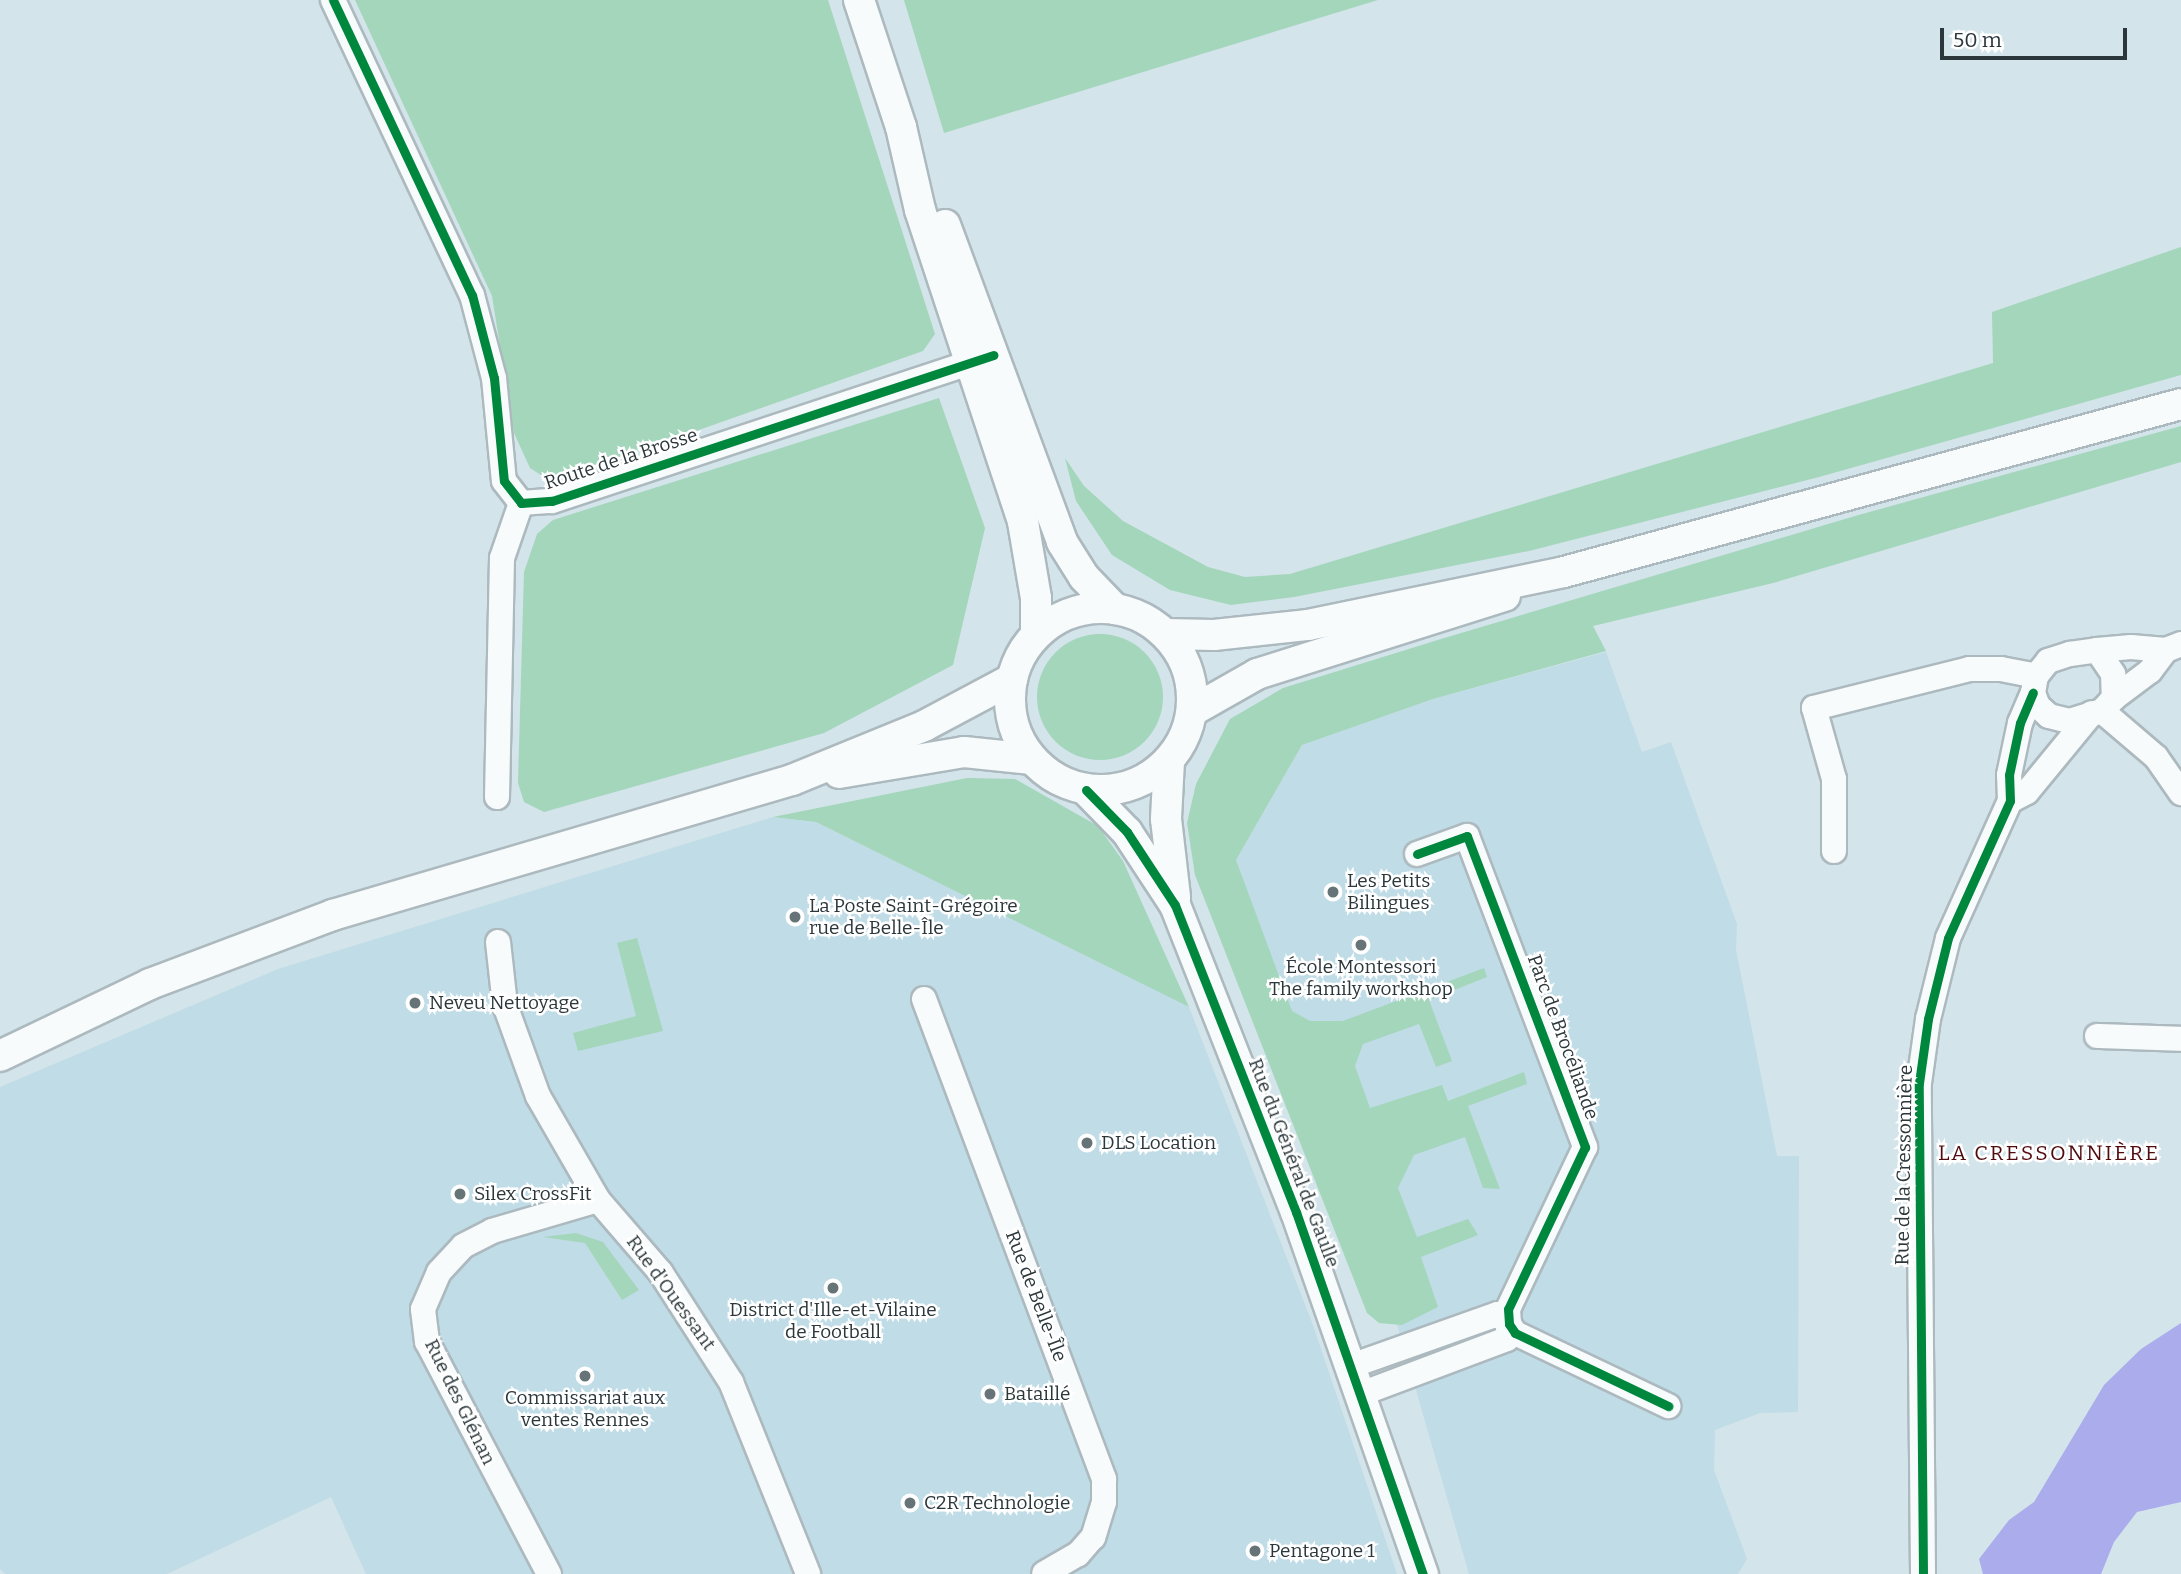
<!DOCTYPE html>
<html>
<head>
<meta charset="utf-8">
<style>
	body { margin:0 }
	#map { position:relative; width:2181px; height:1574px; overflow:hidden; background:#d3e4ea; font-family:Bitter,serif }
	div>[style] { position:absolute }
	.built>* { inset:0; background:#c0dce7 }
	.green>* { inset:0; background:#a3d6bb }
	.round { border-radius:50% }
	.water>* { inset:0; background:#abacec }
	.roads { filter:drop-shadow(2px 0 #acb9be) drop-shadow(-2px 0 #acb9be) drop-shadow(0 2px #acb9be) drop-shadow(0 -2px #acb9be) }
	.minor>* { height:24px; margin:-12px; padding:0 12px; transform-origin:12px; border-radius:12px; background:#f8fbfc }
	.major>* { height:30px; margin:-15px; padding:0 15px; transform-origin:15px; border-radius:15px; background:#f8fbfc }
	.major>.ring { margin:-15px; padding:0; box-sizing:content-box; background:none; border:30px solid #f8fbfc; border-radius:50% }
	.cycleway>* { height:9px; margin:-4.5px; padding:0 4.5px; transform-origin:4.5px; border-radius:4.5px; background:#00873e }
	.dots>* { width:19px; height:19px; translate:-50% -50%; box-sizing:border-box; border:4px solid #fff; border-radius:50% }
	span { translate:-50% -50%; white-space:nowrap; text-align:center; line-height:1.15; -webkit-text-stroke:5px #fff; paint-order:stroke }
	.street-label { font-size:19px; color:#2b373b }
	.poi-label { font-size:19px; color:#2b373b }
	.left { translate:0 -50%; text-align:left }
	.neighbourhood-label { font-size:21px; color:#500b0e; letter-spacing:2px }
	.scale { position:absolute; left:1940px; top:28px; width:187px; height:32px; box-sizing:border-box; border:4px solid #2b373b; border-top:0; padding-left:9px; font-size:21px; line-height:24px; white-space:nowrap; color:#2b373b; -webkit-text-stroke:5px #fff; paint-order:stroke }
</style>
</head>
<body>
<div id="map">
	<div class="built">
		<i style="clip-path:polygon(1606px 652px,1642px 752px,1671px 742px,1737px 924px,1736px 950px,1777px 1156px,1799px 1156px,1798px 1412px,1760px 1413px,1715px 1430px,1714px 1470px,1747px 1559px,1738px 1574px,1469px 1574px,1396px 1321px,1236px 860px,1302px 745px,1433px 699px)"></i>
		<i style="clip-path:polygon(773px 817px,816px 822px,1189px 1007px,1313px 1325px,1397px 1574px,366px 1574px,331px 1497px,167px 1574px,5px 1574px,0 1569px,0 1087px,278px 969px)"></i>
	</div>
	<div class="green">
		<i style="clip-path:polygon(355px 0,828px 0,935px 334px,923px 351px,574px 474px,544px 477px,530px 468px,514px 433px,492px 296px)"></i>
		<i style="clip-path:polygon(904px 0,1378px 0,944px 133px)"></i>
		<i style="clip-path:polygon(2181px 247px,2181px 375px,1819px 477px,1529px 551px,1294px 597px,1231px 605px,1170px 590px,1112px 555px,1076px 501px,1065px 458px,1084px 486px,1123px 521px,1208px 567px,1245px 577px,1290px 574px,1993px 363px,1992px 312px)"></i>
		<i style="clip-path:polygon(939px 398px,985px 528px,953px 665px,824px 733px,544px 812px,524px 802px,518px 783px,524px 572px,537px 534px,553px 520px)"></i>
		<i style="clip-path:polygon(2181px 426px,2181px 462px,1773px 583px,1593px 626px,1606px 651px,1433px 699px,1302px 745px,1236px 860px,1292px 1011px,1310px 1021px,1343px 1021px,1484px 968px,1487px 977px,1429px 1000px,1452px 1061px,1436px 1067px,1419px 1024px,1363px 1044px,1355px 1066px,1370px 1108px,1442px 1085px,1448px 1101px,1524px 1072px,1527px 1084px,1468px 1106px,1500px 1189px,1483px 1188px,1465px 1137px,1414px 1155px,1398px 1188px,1417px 1237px,1468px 1219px,1478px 1235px,1421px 1257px,1438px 1307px,1402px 1325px,1379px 1323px,1367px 1313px,1195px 875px,1187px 823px,1196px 784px,1230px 719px,1283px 688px,1441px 639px,1855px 516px)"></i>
		<i class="round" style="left:1037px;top:634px;width:126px;height:126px"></i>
		<i style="clip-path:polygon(967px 778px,1015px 779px,1098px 826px,1123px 861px,1189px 1007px,816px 822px,773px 817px)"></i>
		<i style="clip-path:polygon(637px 938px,663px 1031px,578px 1051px,573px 1033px,636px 1016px,617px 943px)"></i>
		<i style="clip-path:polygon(576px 1233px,603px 1242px,639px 1290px,622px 1300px,585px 1243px,543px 1237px)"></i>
	</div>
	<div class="water">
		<i style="clip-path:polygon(2181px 1323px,2181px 1502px,2137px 1512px,2114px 1542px,2101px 1574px,1983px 1574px,1979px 1559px,2009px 1520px,2034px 1502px,2104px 1385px,2141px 1349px)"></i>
	</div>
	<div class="roads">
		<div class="minor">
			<i style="left:333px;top:0;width:326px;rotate:64.8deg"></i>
			<i style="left:472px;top:295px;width:86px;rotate:75.2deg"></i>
			<i style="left:494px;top:378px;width:103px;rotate:84.5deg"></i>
			<i style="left:504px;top:481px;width:28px;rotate:52deg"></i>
			<i style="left:521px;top:503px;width:31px;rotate:-4deg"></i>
			<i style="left:552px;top:501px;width:458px;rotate:-18.3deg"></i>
			<i style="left:2097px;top:650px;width:29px;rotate:56deg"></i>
			<i style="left:2113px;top:674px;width:24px;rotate:88deg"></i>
			<i style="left:2114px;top:698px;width:18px;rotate:133deg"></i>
			<i style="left:2102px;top:711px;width:34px;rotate:163deg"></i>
			<i style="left:2069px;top:721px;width:21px;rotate:-166deg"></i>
			<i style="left:2049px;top:716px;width:15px;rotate:-138deg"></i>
			<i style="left:2038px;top:706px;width:14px;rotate:-111deg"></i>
			<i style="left:2033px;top:693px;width:17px;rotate:-80deg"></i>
			<i style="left:2036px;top:676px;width:19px;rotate:-51deg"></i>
			<i style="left:2048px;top:661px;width:23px;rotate:-18deg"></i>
			<i style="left:2070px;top:654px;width:27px;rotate:-8deg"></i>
			<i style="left:2097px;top:650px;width:34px;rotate:-5deg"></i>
			<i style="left:2131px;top:647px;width:35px;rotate:5deg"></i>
			<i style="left:2166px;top:650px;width:16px;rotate:-22deg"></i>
			<i style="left:2114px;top:698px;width:45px;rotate:-36.9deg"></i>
			<i style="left:2150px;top:671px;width:26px;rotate:-53deg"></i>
			<i style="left:2102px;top:711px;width:71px;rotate:40.4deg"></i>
			<i style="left:2156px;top:757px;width:44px;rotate:55.2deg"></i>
			<i style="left:497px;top:797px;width:239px;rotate:-88.8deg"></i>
			<i style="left:502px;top:558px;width:58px;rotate:-70.9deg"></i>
			<i style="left:2010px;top:801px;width:19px;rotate:-28deg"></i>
			<i style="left:2027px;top:792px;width:102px;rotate:-50.6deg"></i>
			<i style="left:1834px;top:851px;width:72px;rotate:-90deg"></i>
			<i style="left:1834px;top:779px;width:74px;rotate:-105.7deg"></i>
			<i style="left:1814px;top:708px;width:160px;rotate:-14.1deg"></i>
			<i style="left:1969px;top:669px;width:32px"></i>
			<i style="left:2001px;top:669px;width:36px;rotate:11deg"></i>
			<i style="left:1417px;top:854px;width:53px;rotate:-19.8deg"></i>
			<i style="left:1467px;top:836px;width:333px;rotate:69.2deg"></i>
			<i style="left:1585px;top:1147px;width:179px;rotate:115.4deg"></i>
			<i style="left:1508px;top:1309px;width:15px;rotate:86deg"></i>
			<i style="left:1509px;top:1324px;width:11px;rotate:56deg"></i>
			<i style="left:1515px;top:1333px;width:170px;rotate:25.5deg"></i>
			<i style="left:498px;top:942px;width:63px;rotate:83.7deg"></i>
			<i style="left:505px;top:1005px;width:97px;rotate:70.1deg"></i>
			<i style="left:538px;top:1096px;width:120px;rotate:60deg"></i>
			<i style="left:598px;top:1200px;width:96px;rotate:49.2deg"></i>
			<i style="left:661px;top:1273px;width:130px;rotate:57.3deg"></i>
			<i style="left:731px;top:1382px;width:207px;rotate:68.1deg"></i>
			<i style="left:924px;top:999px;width:513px;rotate:69.44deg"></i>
			<i style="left:1104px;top:1479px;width:23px;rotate:90deg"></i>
			<i style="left:1104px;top:1502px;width:37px;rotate:107deg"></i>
			<i style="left:1093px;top:1537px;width:23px;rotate:131deg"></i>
			<i style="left:1078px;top:1554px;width:39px;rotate:150deg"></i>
			<i style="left:2097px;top:1036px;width:84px;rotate:2deg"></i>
			<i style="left:1351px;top:1366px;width:156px;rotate:-19.5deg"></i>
			<i style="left:1498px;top:1314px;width:15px;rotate:42deg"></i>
			<i style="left:1509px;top:1324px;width:15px;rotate:98deg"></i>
			<i style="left:1507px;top:1339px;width:156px;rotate:159.4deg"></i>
			<i style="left:549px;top:1574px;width:262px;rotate:-117.7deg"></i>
			<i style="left:427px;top:1342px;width:33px;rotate:-97deg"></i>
			<i style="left:423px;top:1309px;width:40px;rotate:-66.6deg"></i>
			<i style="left:439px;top:1272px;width:35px;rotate:-47deg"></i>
			<i style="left:463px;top:1246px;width:33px;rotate:-27deg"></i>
			<i style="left:492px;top:1231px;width:110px;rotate:-16.3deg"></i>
			<i style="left:1923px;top:1574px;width:491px;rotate:-90.5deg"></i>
			<i style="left:1919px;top:1083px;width:65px;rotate:-82deg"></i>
			<i style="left:1928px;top:1019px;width:83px;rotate:-76.1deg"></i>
			<i style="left:1948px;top:938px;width:150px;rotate:-65.7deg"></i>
			<i style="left:2010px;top:801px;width:26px;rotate:-92deg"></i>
			<i style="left:2009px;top:775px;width:53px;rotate:-78.1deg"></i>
			<i style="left:2020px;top:723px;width:33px;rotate:-67deg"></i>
		</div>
		<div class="major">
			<i style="left:859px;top:0;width:134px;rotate:71.7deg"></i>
			<i style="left:901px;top:127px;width:85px;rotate:77.1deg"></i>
			<i style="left:920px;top:210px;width:329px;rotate:71.7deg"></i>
			<i style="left:1023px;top:522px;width:77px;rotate:80.3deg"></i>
			<i style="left:1036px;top:598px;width:36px;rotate:90deg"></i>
			<i style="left:945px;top:225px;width:338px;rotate:69.7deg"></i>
			<i style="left:1062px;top:542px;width:41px;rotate:57.8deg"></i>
			<i style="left:1084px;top:577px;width:45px;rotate:45.9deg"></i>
			<i class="ring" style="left:1010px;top:608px;width:152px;height:152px"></i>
			<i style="left:1166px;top:634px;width:48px;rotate:1.2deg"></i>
			<i style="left:1214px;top:635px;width:95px;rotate:-6.1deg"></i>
			<i style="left:1308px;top:625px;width:261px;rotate:-11.7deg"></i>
			<i style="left:1564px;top:572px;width:639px;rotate:-15.23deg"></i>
			<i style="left:1192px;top:711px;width:75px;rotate:-29.6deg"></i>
			<i style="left:1257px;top:674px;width:260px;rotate:-17.5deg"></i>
			<i style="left:1169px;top:761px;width:58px;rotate:93deg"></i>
			<i style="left:1166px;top:819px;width:79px;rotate:83.4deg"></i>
			<i style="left:839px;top:773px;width:127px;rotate:-9.5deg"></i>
			<i style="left:964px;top:752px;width:68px;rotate:5.9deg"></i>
			<i style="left:1086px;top:790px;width:59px;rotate:45.7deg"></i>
			<i style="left:1127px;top:832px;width:87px;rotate:56.7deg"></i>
			<i style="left:1175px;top:905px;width:330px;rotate:68.5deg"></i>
			<i style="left:1296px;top:1212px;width:384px;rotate:70.7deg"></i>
			<i style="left:0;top:1056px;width:166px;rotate:-25.6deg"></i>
			<i style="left:150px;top:984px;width:196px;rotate:-20.7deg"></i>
			<i style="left:333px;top:915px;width:478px;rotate:-16.4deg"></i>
			<i style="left:792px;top:780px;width:143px;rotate:-22.2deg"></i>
			<i style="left:924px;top:726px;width:100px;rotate:-28.1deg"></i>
		</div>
	</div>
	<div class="cycleway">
		<i style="left:333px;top:0;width:326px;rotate:64.8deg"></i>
		<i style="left:472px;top:295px;width:86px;rotate:75.2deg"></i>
		<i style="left:494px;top:378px;width:103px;rotate:84.5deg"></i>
		<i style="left:504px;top:481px;width:28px;rotate:52deg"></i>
		<i style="left:521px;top:503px;width:31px;rotate:-4deg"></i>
		<i style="left:552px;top:501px;width:465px;rotate:-18.3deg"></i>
		<i style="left:1086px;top:790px;width:59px;rotate:45.7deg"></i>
		<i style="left:1127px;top:832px;width:87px;rotate:56.7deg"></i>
		<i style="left:1175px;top:905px;width:330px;rotate:68.5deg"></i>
		<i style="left:1296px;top:1212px;width:384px;rotate:70.7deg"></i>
		<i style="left:1417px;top:854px;width:53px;rotate:-19.8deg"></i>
		<i style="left:1467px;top:836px;width:333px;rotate:69.2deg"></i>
		<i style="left:1585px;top:1147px;width:179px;rotate:115.4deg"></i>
		<i style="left:1508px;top:1309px;width:15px;rotate:86deg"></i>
		<i style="left:1509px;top:1324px;width:11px;rotate:56deg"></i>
		<i style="left:1515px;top:1333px;width:170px;rotate:25.5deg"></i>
		<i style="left:1923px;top:1574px;width:491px;rotate:-90.5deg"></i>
		<i style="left:1919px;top:1083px;width:65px;rotate:-82deg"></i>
		<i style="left:1928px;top:1019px;width:83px;rotate:-76.1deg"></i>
		<i style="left:1948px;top:938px;width:150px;rotate:-65.7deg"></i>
		<i style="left:2010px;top:801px;width:26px;rotate:-92deg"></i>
		<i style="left:2009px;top:775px;width:53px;rotate:-78.1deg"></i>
		<i style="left:2020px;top:723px;width:33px;rotate:-67deg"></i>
	</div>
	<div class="dots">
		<i style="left:1333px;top:892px;background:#667478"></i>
		<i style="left:795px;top:917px;background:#667478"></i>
		<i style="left:1361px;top:945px;background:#667478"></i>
		<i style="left:415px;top:1003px;background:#667478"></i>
		<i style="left:1087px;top:1143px;background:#667478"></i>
		<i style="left:460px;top:1194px;background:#667478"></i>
		<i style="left:833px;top:1288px;background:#667478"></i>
		<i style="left:585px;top:1376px;background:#667478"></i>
		<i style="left:990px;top:1394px;background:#667478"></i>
		<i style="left:910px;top:1503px;background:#667478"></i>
		<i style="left:1255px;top:1551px;background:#667478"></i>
	</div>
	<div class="street-label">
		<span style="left:621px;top:459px;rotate:-18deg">Route de la Brosse</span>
		<span style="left:1563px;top:1037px;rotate:70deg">Parc de Brocéliande</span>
		<span style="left:1294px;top:1163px;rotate:69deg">Rue du Général de Gaulle</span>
		<span style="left:1904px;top:1165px;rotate:-89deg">Rue de la Cressonnière</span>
		<span style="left:671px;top:1293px;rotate:54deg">Rue d'Ouessant</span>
		<span style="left:1036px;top:1296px;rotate:69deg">Rue de Belle-Île</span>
		<span style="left:460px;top:1402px;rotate:64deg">Rue des Glénan</span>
	</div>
	<div class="poi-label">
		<span class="left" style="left:1347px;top:892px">Les Petits<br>Bilingues</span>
		<span class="left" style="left:809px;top:917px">La Poste Saint-Grégoire<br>rue de Belle-Île</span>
		<span style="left:1361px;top:978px">École Montessori<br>The family workshop</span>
		<span class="left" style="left:429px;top:1003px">Neveu Nettoyage</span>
		<span class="left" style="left:1101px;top:1143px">DLS Location</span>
		<span class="left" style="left:474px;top:1194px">Silex CrossFit</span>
		<span style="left:833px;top:1321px">District d'Ille-et-Vilaine<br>de Football</span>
		<span class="left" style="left:1004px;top:1394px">Bataillé</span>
		<span style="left:585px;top:1409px">Commissariat aux<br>ventes Rennes</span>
		<span class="left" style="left:924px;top:1503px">C2R Technologie</span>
		<span class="left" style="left:1269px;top:1551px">Pentagone 1</span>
	</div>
	<div class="neighbourhood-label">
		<span style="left:2049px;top:1153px">LA CRESSONNIÈRE</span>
	</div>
	<div class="scale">50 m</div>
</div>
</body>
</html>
